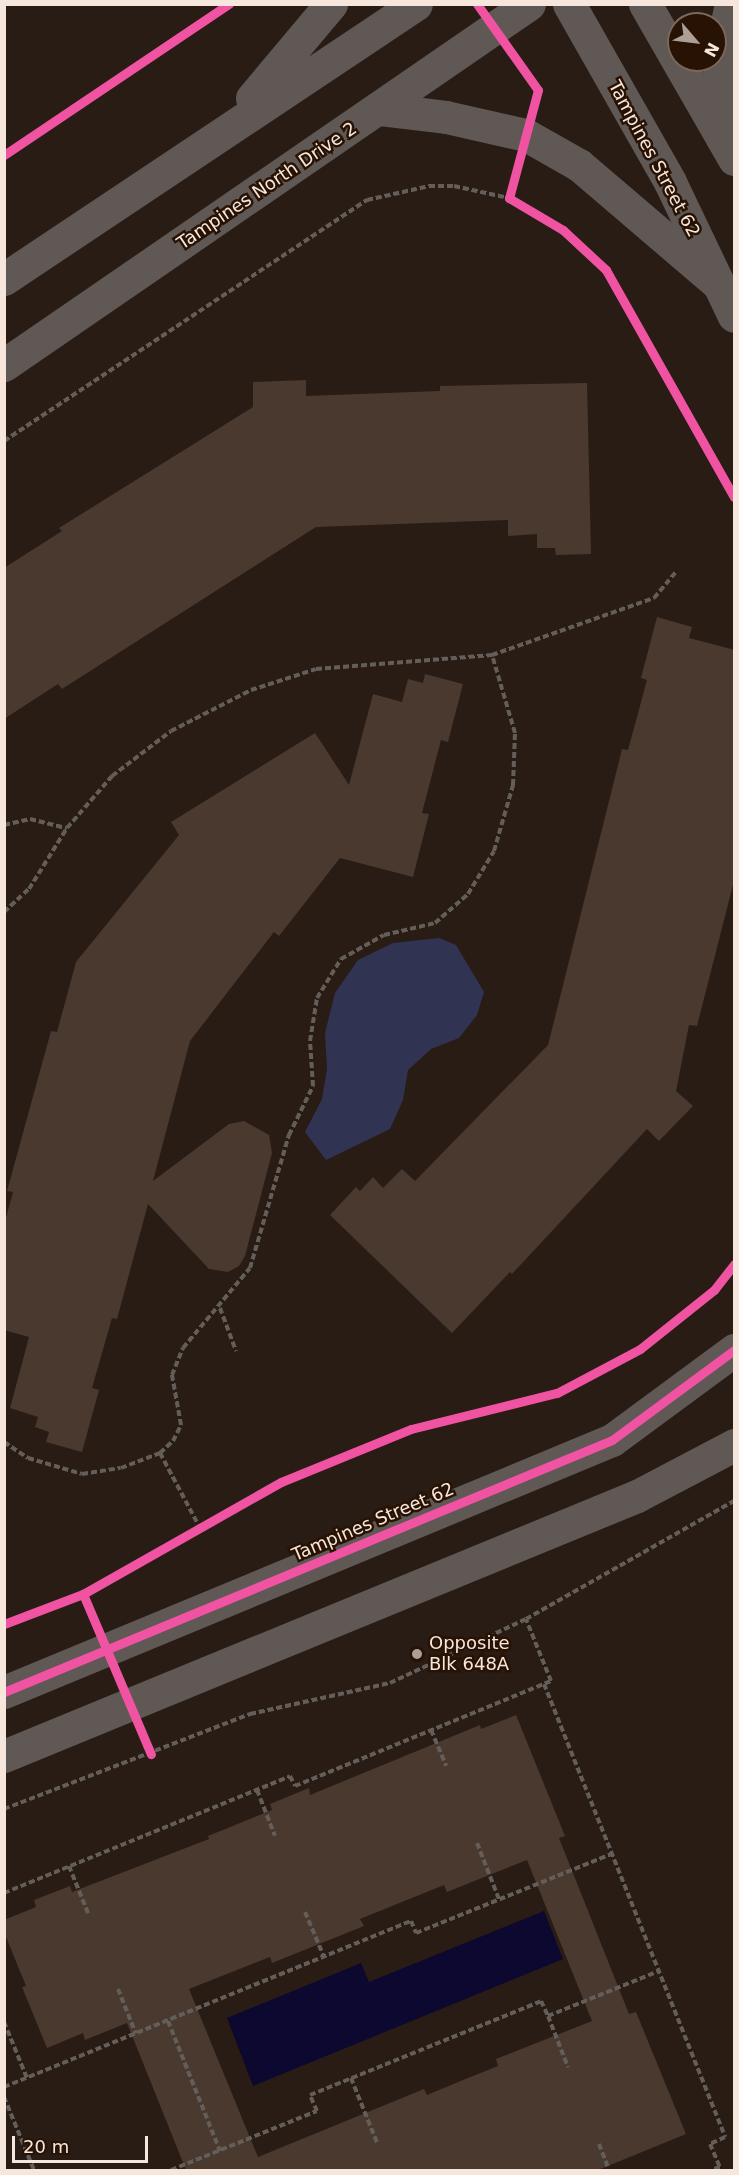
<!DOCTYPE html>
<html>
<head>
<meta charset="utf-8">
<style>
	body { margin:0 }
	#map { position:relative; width:739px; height:2175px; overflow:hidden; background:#291c14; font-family:"DejaVu Sans",sans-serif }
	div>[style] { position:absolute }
	.green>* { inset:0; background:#313353 }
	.water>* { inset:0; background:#0c082f }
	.building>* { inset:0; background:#49392f }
	.path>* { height:4px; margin-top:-2px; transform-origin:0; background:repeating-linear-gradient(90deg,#645e5a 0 6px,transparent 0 9px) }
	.minor>* { height:33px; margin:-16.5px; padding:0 16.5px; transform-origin:16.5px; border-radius:16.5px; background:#5f5855 }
	.tertiary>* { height:33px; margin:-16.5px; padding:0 16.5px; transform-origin:16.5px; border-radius:16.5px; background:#5f5855 }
	.cycleway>* { height:9px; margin:-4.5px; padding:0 4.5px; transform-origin:4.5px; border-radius:4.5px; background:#f153a3 }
	.dots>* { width:16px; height:16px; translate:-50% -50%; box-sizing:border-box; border:3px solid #281203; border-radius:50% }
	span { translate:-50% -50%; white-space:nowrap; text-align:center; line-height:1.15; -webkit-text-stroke:5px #281203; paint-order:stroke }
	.street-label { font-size:18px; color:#f6e6dc }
	.poi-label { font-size:18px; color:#f6e6dc }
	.left { translate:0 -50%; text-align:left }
	.frame { position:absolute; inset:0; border:6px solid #f6e6dc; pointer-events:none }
	.north { position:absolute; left:667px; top:12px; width:60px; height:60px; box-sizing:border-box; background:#281203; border:2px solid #7a675a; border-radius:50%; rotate:118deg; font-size:16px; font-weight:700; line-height:24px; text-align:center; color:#f6e6dc }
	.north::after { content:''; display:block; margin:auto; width:21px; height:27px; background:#ae9f96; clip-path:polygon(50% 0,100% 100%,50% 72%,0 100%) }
	.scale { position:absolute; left:12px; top:2136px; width:136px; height:27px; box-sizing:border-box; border:3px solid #f6e6dc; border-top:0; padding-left:8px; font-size:18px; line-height:21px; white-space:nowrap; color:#f6e6dc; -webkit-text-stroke:4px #281203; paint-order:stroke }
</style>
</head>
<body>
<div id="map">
	<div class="green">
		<i style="clip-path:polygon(439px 938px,456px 945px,484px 992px,477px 1015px,459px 1038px,431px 1049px,408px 1070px,403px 1100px,390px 1129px,326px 1160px,305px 1132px,322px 1099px,327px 1069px,325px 1033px,335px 993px,358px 960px,393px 943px)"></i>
	</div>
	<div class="water">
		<i style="clip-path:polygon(544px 1911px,563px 1959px,253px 2086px,227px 2018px,361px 1963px,369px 1982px)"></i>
	</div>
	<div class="building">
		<i style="clip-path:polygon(306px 380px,306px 396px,440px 391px,440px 386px,587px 383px,591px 554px,556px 555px,555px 548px,537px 548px,537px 534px,508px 536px,508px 520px,316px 527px,62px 689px,58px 684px,4px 719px,4px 568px,62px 531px,59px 528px,253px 407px,253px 382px)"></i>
		<i style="clip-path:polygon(657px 617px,692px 627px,689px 638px,735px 650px,735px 877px,697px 1026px,689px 1025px,676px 1091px,693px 1106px,659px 1141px,647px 1129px,512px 1274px,510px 1272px,452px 1333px,330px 1215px,356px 1187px,360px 1191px,373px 1177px,383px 1188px,402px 1169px,415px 1181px,548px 1045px,622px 749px,628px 750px,647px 680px,641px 678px)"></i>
		<i style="clip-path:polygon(425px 674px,463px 684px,448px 742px,441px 740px,422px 813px,429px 814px,413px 877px,340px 858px,279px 936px,274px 932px,190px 1041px,153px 1181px,229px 1124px,244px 1121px,269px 1135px,272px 1153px,245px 1256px,239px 1266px,228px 1272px,209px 1269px,148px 1204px,117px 1319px,112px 1318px,92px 1388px,99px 1390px,82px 1452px,46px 1442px,49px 1432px,35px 1427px,38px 1417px,10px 1408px,29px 1337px,4px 1330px,4px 1225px,13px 1192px,7px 1191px,51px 1031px,57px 1032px,76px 962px,179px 835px,171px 822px,315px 733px,349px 785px,373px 694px,402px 702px,408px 679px,423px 683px)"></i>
		<i style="clip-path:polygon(evenodd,516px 1715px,565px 1836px,559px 1838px,629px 2014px,636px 2012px,686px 2134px,598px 2170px,186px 2170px,127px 2023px,85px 2040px,83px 2033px,47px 2048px,22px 1987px,26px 1986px,4px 1932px,4px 1920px,36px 1907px,34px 1900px,70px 1886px,72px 1892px,209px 1839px,208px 1836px,272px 1810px,270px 1804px,309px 1788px,310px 1795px,480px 1725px,481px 1729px,516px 1715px,527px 1860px,592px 2021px,496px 2059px,498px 2066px,463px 2080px,427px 2095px,424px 2089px,258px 2157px,189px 1989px,270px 1957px,272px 1963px,364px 1926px,360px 1919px,444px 1885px,447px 1892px,527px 1860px)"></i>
	</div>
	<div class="path">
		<i style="left:4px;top:441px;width:436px;rotate:-33.6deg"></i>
		<i style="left:367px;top:200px;width:64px;rotate:-12.7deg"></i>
		<i style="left:429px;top:186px;width:25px"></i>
		<i style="left:454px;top:186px;width:56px;rotate:12.3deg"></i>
		<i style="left:4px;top:825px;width:27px;rotate:-13deg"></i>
		<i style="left:30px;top:819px;width:38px;rotate:14deg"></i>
		<i style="left:4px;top:912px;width:34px;rotate:-43deg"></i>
		<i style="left:29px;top:889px;width:72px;rotate:-58.1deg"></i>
		<i style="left:67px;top:828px;width:69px;rotate:-49.1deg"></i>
		<i style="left:112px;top:776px;width:74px;rotate:-37.3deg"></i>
		<i style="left:171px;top:731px;width:90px;rotate:-27.1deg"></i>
		<i style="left:251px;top:690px;width:68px;rotate:-17.9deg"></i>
		<i style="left:316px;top:669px;width:177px;rotate:-4.5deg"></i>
		<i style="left:492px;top:655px;width:172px;rotate:-19.4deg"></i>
		<i style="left:654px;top:598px;width:34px;rotate:-50deg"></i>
		<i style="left:220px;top:1308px;width:46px;rotate:69.6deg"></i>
		<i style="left:4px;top:1442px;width:29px;rotate:34deg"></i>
		<i style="left:28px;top:1458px;width:56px;rotate:16.5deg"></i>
		<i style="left:82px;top:1474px;width:39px;rotate:-9deg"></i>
		<i style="left:121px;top:1468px;width:42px;rotate:-21deg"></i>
		<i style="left:160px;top:1453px;width:18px;rotate:-43deg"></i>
		<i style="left:173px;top:1441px;width:18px;rotate:-63deg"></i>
		<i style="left:181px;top:1425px;width:51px;rotate:-100.2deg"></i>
		<i style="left:172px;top:1375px;width:29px;rotate:-68deg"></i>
		<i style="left:183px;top:1348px;width:104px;rotate:-50.1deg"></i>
		<i style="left:250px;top:1268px;width:139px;rotate:-73.7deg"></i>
		<i style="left:289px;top:1135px;width:55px;rotate:-63.9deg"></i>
		<i style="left:313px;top:1086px;width:45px;rotate:-93.8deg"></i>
		<i style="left:310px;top:1041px;width:44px;rotate:-80.8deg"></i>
		<i style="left:317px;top:998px;width:46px;rotate:-58.4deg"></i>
		<i style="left:341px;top:959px;width:49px;rotate:-29.2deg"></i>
		<i style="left:384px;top:935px;width:52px;rotate:-13.2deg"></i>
		<i style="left:435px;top:923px;width:44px;rotate:-41.3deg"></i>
		<i style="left:468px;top:894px;width:50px;rotate:-58.8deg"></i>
		<i style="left:494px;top:851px;width:69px;rotate:-73.9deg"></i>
		<i style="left:513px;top:785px;width:52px;rotate:-87.8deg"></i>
		<i style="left:515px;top:733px;width:81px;rotate:-106.4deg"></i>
		<i style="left:160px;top:1453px;width:85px;rotate:61.9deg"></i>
		<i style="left:544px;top:1684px;width:488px;rotate:68.2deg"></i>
		<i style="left:725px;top:2137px;width:17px;rotate:155deg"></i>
		<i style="left:710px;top:2144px;width:25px;rotate:67deg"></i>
		<i style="left:720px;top:2167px;width:9px;rotate:162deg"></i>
		<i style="left:431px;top:1730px;width:39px;rotate:67deg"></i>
		<i style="left:257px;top:1790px;width:49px;rotate:68.6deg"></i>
		<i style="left:4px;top:1809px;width:264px;rotate:-21.1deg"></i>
		<i style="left:250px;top:1714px;width:143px;rotate:-12.5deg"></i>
		<i style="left:390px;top:1683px;width:150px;rotate:-25.2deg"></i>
		<i style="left:526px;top:1619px;width:239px;rotate:-29.6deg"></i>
		<i style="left:477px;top:1843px;width:60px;rotate:68.6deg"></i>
		<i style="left:69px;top:1866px;width:51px;rotate:68deg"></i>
		<i style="left:4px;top:1893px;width:309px;rotate:-22.2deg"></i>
		<i style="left:290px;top:1776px;width:11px;rotate:63deg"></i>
		<i style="left:295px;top:1786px;width:277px;rotate:-22.3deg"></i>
		<i style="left:551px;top:1681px;width:67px;rotate:-112deg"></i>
		<i style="left:305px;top:1912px;width:49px;rotate:67.1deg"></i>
		<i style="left:118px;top:1989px;width:48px;rotate:68.2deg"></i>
		<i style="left:548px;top:2016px;width:55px;rotate:68.6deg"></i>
		<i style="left:168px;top:2021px;width:140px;rotate:68.2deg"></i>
		<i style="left:4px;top:2022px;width:61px;rotate:67.7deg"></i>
		<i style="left:351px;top:2078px;width:72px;rotate:68.1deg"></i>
		<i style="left:4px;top:2087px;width:440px;rotate:-22.2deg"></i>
		<i style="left:411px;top:1921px;width:13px;rotate:67deg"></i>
		<i style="left:416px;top:1933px;width:211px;rotate:-22deg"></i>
		<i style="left:4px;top:2097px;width:79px;rotate:67.7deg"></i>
		<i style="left:599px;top:2144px;width:28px;rotate:69deg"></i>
		<i style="left:171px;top:2170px;width:157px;rotate:-22deg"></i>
		<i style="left:317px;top:2111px;width:17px;rotate:-114deg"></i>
		<i style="left:310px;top:2095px;width:249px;rotate:-22.1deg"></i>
		<i style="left:541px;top:2001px;width:17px;rotate:65deg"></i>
		<i style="left:548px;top:2016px;width:120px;rotate:-22.1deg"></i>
	</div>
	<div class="minor">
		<i style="left:569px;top:4px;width:205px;rotate:60.4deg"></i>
		<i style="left:670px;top:182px;width:148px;rotate:64.5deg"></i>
		<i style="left:645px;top:4px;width:179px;rotate:60.1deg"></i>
		<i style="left:4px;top:1692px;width:658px;rotate:-22.51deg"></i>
		<i style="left:612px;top:1440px;width:152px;rotate:-36.4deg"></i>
		<i style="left:4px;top:1756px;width:684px;rotate:-22.33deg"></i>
		<i style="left:637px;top:1496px;width:110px;rotate:-27.7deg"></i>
	</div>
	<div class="tertiary">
		<i style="left:252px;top:98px;width:123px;rotate:-50deg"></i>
		<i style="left:380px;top:109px;width:66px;rotate:6.9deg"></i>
		<i style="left:446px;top:117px;width:82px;rotate:12.7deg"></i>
		<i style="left:526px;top:135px;width:61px;rotate:29.5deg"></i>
		<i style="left:579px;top:165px;width:182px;rotate:40.5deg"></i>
		<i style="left:722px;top:138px;width:80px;rotate:-92.1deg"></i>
		<i style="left:719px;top:58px;width:55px;rotate:-77.5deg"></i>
		<i style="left:4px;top:279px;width:495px;rotate:-33.7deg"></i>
		<i style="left:4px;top:365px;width:637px;rotate:-34.51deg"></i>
	</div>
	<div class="cycleway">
		<i style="left:477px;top:4px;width:105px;rotate:54.7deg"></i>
		<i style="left:538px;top:90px;width:112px;rotate:105deg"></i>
		<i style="left:509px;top:198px;width:63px;rotate:30.7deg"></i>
		<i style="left:563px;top:230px;width:59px;rotate:42.9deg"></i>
		<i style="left:606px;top:270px;width:261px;rotate:60.6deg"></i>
		<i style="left:4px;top:155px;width:271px;rotate:-33.9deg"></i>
		<i style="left:83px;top:1594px;width:174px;rotate:67deg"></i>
		<i style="left:4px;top:1624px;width:85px;rotate:-20.8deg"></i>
		<i style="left:83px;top:1594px;width:227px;rotate:-29.5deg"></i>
		<i style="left:281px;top:1482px;width:140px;rotate:-22.2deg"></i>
		<i style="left:411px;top:1429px;width:150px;rotate:-13.9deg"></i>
		<i style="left:557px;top:1393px;width:94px;rotate:-27.9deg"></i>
		<i style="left:640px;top:1349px;width:95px;rotate:-38.6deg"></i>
		<i style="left:714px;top:1290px;width:33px;rotate:-52deg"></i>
		<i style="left:4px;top:1692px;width:658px;rotate:-22.51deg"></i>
		<i style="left:612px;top:1440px;width:152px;rotate:-36.4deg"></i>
	</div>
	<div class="dots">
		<i style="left:417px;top:1654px;background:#ae9f96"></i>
	</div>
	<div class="street-label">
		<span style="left:654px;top:159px;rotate:62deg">Tampines Street 62</span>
		<span style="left:267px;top:186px;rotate:-34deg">Tampines North Drive 2</span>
		<span style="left:373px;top:1522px;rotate:-23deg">Tampines Street 62</span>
	</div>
	<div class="poi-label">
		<span class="left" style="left:429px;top:1654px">Opposite<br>Blk 648A</span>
	</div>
	<div class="frame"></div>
	<div class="north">N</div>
	<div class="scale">20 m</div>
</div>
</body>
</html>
